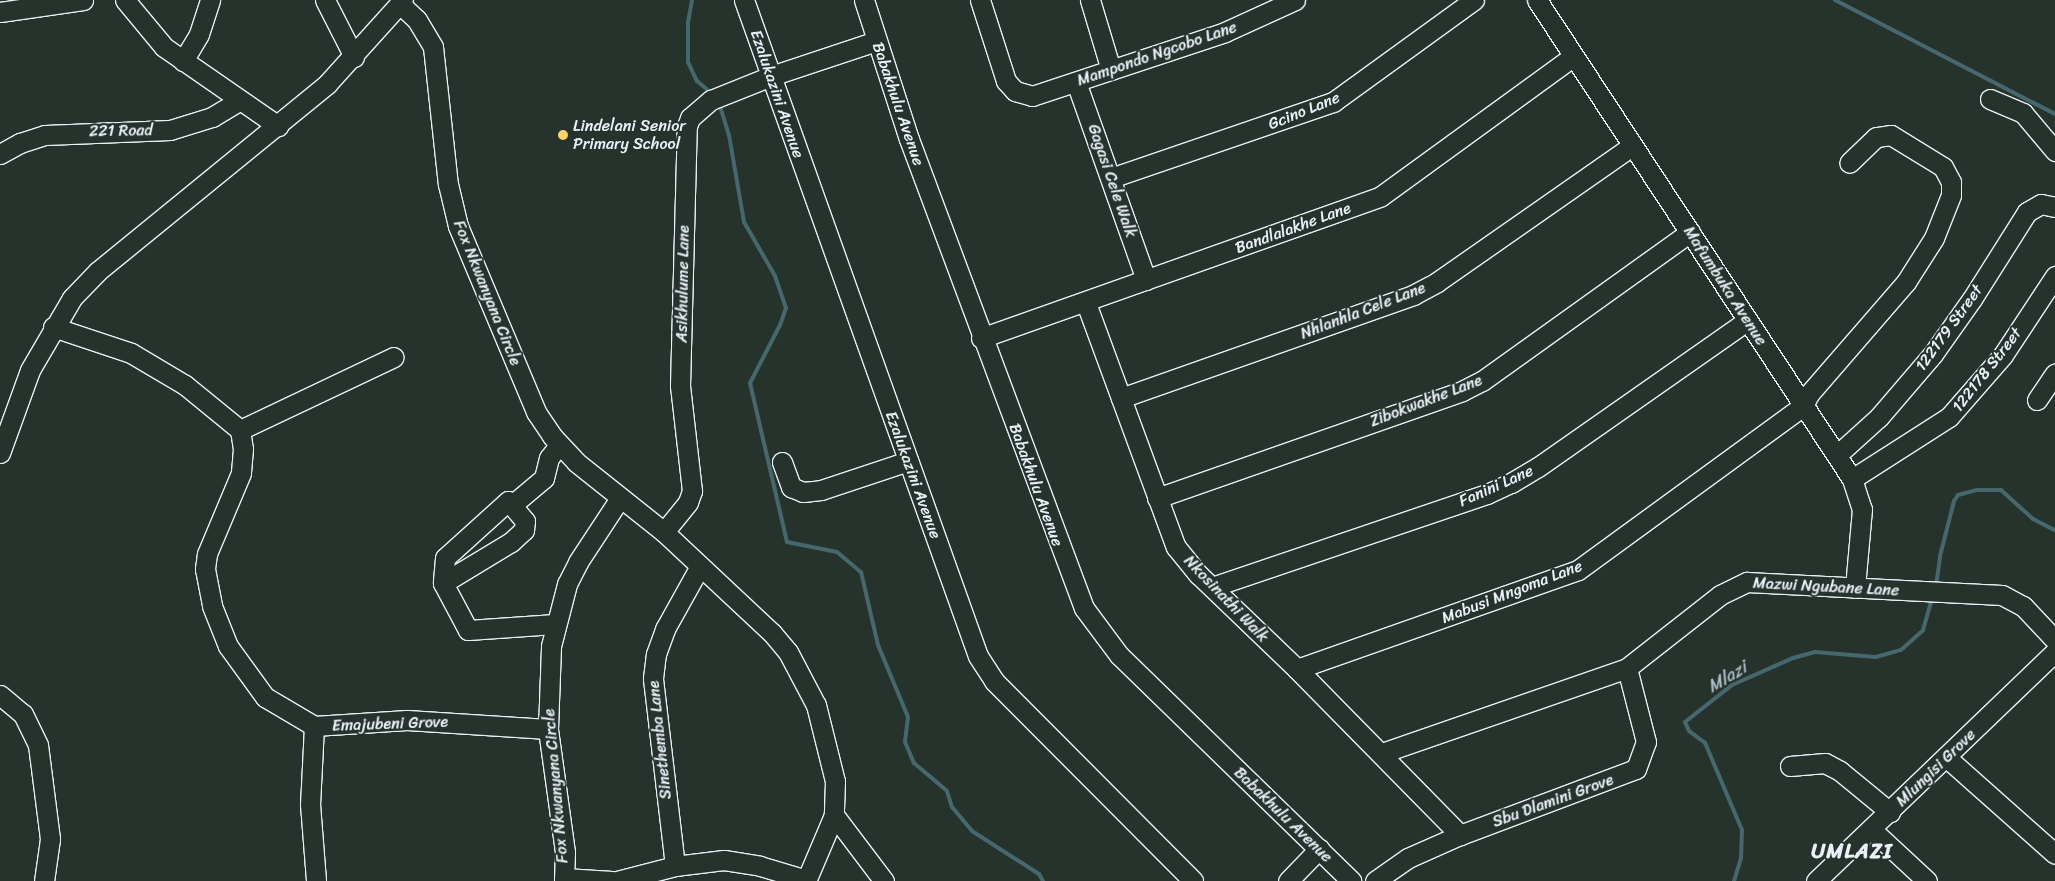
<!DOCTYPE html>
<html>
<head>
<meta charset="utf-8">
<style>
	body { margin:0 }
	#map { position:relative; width:2055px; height:881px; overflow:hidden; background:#26332d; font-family:Sriracha,sans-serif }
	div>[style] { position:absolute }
	.stream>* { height:4px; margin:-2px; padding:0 2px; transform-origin:2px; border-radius:2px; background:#46686d }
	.roads { filter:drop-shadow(1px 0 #e8f1f8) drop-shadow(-1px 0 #e8f1f8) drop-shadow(0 1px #e8f1f8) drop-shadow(0 -1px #e8f1f8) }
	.minor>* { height:19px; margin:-9.5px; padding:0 9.5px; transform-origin:9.5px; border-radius:9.5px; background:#26332d }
	.dots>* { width:14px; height:14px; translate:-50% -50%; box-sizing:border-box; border:2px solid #26332d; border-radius:50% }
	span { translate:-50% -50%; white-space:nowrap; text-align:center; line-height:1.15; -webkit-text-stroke:4px #26332d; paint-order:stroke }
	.street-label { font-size:16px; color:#e8f1f8 }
	.poi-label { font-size:16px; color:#e8f1f8 }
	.left { translate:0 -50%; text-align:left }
	.water-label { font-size:18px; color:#a7bac0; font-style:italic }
	.district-label { font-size:21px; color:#e8f1f8; font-weight:700; letter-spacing:1px }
</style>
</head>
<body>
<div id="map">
	<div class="stream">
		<i style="left:692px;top:0;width:22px;rotate:100deg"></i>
		<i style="left:688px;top:22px;width:40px;rotate:90deg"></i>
		<i style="left:688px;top:62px;width:21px;rotate:65deg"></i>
		<i style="left:697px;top:81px;width:16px;rotate:40deg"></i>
		<i style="left:1835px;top:0;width:248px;rotate:27.4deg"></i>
		<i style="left:720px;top:106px;width:30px;rotate:73deg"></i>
		<i style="left:729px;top:135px;width:88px;rotate:80.2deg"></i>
		<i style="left:744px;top:222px;width:62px;rotate:60.1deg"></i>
		<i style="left:775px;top:276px;width:34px;rotate:71deg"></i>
		<i style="left:786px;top:308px;width:18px;rotate:109deg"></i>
		<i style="left:780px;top:325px;width:65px;rotate:117.3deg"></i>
		<i style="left:750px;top:383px;width:163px;rotate:76.9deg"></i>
		<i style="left:787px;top:542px;width:51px;rotate:11.3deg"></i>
		<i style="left:837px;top:552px;width:31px;rotate:40deg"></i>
		<i style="left:861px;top:572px;width:75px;rotate:76.9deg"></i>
		<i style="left:878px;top:645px;width:78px;rotate:67.4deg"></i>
		<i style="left:908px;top:717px;width:25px;rotate:97deg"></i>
		<i style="left:905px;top:742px;width:23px;rotate:67deg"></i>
		<i style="left:914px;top:763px;width:43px;rotate:40.3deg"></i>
		<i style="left:947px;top:791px;width:17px;rotate:73deg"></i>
		<i style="left:952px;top:807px;width:31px;rotate:50deg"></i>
		<i style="left:972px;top:831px;width:80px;rotate:32.7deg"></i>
		<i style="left:1039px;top:874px;width:8px;rotate:60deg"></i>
		<i style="left:1936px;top:586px;width:30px;rotate:-82deg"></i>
		<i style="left:1940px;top:556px;width:57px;rotate:-75.7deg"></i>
		<i style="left:1954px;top:501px;width:7px;rotate:-56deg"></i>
		<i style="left:1958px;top:495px;width:20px;rotate:-15deg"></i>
		<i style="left:1977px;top:490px;width:24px"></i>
		<i style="left:2001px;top:490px;width:43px;rotate:42.2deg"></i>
		<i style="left:2033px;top:519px;width:25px;rotate:27deg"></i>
		<i style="left:1734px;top:881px;width:24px;rotate:-73deg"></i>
		<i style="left:1741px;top:858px;width:28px;rotate:-88deg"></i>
		<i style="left:1742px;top:830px;width:95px;rotate:-113deg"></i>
		<i style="left:1705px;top:743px;width:20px;rotate:-143deg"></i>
		<i style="left:1689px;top:731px;width:10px;rotate:-114deg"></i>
		<i style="left:1685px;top:722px;width:60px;rotate:-38.2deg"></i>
		<i style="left:1732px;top:685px;width:67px;rotate:-23.9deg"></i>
		<i style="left:1793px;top:658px;width:23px;rotate:-15deg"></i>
		<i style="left:1815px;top:652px;width:61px;rotate:4.7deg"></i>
		<i style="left:1876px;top:657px;width:26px;rotate:-16deg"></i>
		<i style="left:1901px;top:650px;width:30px;rotate:-42deg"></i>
		<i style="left:1923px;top:630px;width:29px;rotate:-74deg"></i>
	</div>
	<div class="roads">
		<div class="minor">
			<i style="left:125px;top:0;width:61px;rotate:50.3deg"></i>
			<i style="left:164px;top:47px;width:139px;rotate:34.7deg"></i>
			<i style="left:325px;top:0;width:64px;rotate:63deg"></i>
			<i style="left:744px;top:0;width:696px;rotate:70.37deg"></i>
			<i style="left:978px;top:656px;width:30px;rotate:57deg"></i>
			<i style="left:994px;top:681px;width:282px;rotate:45.1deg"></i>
			<i style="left:864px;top:0;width:146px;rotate:72.1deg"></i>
			<i style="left:909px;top:139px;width:501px;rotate:69.54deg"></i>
			<i style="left:1084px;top:608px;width:59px;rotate:53.3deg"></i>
			<i style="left:1119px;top:655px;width:324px;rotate:44.2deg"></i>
			<i style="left:980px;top:0;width:85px;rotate:72.2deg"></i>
			<i style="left:1006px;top:81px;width:13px;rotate:48deg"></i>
			<i style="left:1015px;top:91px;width:18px;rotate:16deg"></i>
			<i style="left:1032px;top:96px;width:203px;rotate:-18.3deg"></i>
			<i style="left:1225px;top:32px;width:77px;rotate:-24.6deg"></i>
			<i style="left:1090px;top:0;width:73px;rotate:73.3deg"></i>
			<i style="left:1537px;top:0;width:573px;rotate:56.67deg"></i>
			<i style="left:1852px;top:479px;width:32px;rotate:72deg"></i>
			<i style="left:1862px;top:509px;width:79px;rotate:95.1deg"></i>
			<i style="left:400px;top:4px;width:23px;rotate:43deg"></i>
			<i style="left:417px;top:20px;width:31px;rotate:59deg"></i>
			<i style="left:433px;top:47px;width:138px;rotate:83.8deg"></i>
			<i style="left:448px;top:184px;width:43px;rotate:76.6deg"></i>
			<i style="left:458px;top:226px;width:202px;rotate:67.2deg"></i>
			<i style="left:536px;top:412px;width:29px;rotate:56deg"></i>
			<i style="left:552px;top:436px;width:35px;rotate:47deg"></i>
			<i style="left:576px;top:462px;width:112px;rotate:38.5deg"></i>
			<i style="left:664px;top:532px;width:148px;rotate:43.1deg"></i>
			<i style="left:772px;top:633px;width:25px;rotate:50deg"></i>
			<i style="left:788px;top:652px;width:60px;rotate:62.2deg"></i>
			<i style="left:816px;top:705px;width:78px;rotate:76deg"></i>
			<i style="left:835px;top:781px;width:34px;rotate:92deg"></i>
			<i style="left:834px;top:815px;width:83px;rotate:52.9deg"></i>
			<i style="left:0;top:12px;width:84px;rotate:-8.2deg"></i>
			<i style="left:183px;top:61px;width:31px;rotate:-59deg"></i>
			<i style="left:199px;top:34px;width:36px;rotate:-72deg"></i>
			<i style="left:1076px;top:82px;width:210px;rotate:70.5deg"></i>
			<i style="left:1990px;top:99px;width:36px;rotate:23deg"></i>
			<i style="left:2023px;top:113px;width:50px;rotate:49.9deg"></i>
			<i style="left:0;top:154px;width:23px;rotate:-29deg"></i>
			<i style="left:20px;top:143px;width:26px;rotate:-18deg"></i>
			<i style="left:45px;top:135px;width:125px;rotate:-2.3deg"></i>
			<i style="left:170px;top:130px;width:44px;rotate:-17.2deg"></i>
			<i style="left:212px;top:117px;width:31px;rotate:-31deg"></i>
			<i style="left:1111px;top:178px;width:235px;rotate:-18.9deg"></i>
			<i style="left:1333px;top:102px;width:174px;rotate:-35.9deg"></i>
			<i style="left:1086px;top:303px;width:260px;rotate:69.8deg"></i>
			<i style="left:1176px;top:547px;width:36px;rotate:51deg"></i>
			<i style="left:1199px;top:575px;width:136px;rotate:43.8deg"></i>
			<i style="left:1297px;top:669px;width:233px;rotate:45.5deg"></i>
			<i style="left:53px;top:327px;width:82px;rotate:18.4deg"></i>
			<i style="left:131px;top:353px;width:63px;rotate:30.7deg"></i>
			<i style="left:185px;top:385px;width:71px;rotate:39.3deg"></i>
			<i style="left:240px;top:430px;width:19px;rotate:81deg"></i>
			<i style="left:243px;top:449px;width:24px;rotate:95deg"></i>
			<i style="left:241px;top:473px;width:88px;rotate:112.8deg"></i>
			<i style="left:207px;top:554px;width:15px;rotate:98deg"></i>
			<i style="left:205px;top:569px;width:38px;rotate:79deg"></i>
			<i style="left:212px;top:606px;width:43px;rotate:68.2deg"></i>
			<i style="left:228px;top:646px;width:63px;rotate:54deg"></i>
			<i style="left:265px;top:697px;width:57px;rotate:30.6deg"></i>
			<i style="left:314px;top:726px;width:93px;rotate:-3.7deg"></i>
			<i style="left:407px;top:720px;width:141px;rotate:3.7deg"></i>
			<i style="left:981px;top:338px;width:424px;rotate:-19.5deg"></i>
			<i style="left:1381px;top:196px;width:236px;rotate:-36deg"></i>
			<i style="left:1121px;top:398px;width:310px;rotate:-19.4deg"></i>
			<i style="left:1413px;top:295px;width:27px;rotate:-28deg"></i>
			<i style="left:1437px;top:282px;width:238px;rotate:-34.9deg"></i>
			<i style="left:2037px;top:400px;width:32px;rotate:-56deg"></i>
			<i style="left:240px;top:430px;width:170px;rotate:-25.4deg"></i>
			<i style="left:0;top:453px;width:88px;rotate:-70.1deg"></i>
			<i style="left:30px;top:370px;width:83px;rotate:-59.7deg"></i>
			<i style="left:72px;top:298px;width:37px;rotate:-46deg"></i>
			<i style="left:98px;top:271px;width:296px;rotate:-39.2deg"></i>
			<i style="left:327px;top:84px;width:113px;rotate:-47.9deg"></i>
			<i style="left:1837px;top:455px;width:57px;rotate:-42.1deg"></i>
			<i style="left:1879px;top:417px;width:83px;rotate:-49.4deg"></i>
			<i style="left:1933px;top:354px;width:67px;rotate:-54.7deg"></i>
			<i style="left:1972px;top:299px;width:103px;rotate:-57.7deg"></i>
			<i style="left:2027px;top:212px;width:16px;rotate:-30deg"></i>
			<i style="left:2041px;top:204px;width:14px;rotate:12deg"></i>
			<i style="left:782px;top:462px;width:27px;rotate:70deg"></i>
			<i style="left:791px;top:487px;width:13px;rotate:23deg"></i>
			<i style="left:803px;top:492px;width:18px;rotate:-6deg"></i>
			<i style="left:821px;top:490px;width:92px;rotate:-18.4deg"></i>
			<i style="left:1852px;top:479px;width:115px;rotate:-32.6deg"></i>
			<i style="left:1949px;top:417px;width:82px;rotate:-48.9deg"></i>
			<i style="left:2003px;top:355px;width:95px;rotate:-56.6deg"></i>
			<i style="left:1157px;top:498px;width:323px;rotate:-19.3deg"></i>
			<i style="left:1462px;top:391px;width:22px;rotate:-27deg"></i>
			<i style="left:1482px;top:381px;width:256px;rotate:-35.6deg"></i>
			<i style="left:512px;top:505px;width:42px;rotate:-40.2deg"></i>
			<i style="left:544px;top:478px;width:21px;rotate:-76deg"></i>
			<i style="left:549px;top:458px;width:16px;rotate:-52deg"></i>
			<i style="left:664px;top:532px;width:38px;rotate:-51deg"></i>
			<i style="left:688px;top:502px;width:12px;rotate:-70deg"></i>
			<i style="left:692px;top:491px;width:106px;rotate:-96.5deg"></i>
			<i style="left:680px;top:386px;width:260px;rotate:-88.5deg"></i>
			<i style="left:687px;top:126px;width:9px;rotate:-69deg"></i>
			<i style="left:690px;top:118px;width:28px;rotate:-41deg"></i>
			<i style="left:711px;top:100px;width:65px;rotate:-21.8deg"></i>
			<i style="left:771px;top:76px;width:111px;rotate:-18.4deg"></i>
			<i style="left:443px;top:583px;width:79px;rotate:-31.1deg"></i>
			<i style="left:511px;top:542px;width:18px;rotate:-43deg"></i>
			<i style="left:524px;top:530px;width:9px;rotate:-84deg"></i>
			<i style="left:525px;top:521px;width:26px;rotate:-130deg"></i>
			<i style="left:508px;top:501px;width:85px;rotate:137.9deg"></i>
			<i style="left:445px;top:558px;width:25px;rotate:95deg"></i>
			<i style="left:443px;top:583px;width:53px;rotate:62deg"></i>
			<i style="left:468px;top:630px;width:87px;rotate:-3.9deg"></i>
			<i style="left:1212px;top:587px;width:290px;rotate:-18.7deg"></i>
			<i style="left:1487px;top:494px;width:26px;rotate:-25deg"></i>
			<i style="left:1511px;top:483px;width:31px;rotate:-31deg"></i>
			<i style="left:1538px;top:467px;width:256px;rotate:-35deg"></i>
			<i style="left:1297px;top:669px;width:298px;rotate:-19.4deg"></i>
			<i style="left:1578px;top:570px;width:278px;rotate:-36.1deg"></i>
			<i style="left:1803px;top:406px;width:13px;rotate:-63deg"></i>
			<i style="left:1809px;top:394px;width:148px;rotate:-49.1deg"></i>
			<i style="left:1906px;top:282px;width:52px;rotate:-57.5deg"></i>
			<i style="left:1934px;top:238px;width:46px;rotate:-68.4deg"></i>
			<i style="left:1951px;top:195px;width:13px;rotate:-90deg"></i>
			<i style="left:1951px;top:182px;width:17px;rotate:-118deg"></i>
			<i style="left:1943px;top:167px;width:61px;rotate:-148.4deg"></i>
			<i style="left:1891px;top:135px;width:15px;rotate:172deg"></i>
			<i style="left:1876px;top:137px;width:37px;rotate:136deg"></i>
			<i style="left:0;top:695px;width:30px;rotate:40deg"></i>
			<i style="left:23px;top:714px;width:34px;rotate:64deg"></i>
			<i style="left:38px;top:745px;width:95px;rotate:82.7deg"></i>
			<i style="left:50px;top:839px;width:42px;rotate:98.1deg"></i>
			<i style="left:314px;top:726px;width:78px;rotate:92.9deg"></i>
			<i style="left:310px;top:804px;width:77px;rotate:85.5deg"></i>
			<i style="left:1382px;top:753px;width:259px;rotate:-19.1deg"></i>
			<i style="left:1627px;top:668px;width:118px;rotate:-38.1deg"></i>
			<i style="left:1720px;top:595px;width:30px;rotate:-26deg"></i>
			<i style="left:1747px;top:582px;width:255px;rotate:2.9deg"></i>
			<i style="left:2002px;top:595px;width:24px;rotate:28deg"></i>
			<i style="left:2023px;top:606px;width:47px;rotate:46.7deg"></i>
			<i style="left:1947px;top:758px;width:144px;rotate:41.6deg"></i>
			<i style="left:1790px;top:766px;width:35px;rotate:-5deg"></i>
			<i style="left:1825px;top:763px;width:17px;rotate:28deg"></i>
			<i style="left:1840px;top:771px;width:65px;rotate:39.4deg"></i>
			<i style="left:1872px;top:830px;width:75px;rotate:42.8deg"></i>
			<i style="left:675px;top:866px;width:189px;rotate:-96.7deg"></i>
			<i style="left:653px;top:678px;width:24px;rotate:-83deg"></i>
			<i style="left:656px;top:654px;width:27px;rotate:-70deg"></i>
			<i style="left:665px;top:629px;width:72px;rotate:-60.9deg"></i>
			<i style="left:564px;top:878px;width:48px;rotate:3.6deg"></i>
			<i style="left:564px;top:881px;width:29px;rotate:-88deg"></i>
			<i style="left:565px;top:852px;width:124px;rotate:-97.9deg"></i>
			<i style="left:548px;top:729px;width:83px;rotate:-87.9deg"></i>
			<i style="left:551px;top:646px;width:64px;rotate:-75.5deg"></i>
			<i style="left:567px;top:584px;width:25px;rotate:-63deg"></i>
			<i style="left:578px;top:562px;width:77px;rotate:-56.7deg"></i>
			<i style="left:617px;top:881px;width:60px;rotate:-14.5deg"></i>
			<i style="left:675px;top:866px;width:49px;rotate:-7deg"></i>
			<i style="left:724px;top:860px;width:36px;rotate:9deg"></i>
			<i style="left:760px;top:866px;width:49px;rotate:16.6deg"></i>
			<i style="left:806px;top:881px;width:72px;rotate:-67deg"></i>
			<i style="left:1288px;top:881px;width:45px;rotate:-45.9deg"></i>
			<i style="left:1375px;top:881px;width:40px;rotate:-34.9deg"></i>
			<i style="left:1408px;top:858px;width:57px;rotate:-23.9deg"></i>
			<i style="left:1460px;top:835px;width:188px;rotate:-20.6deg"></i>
			<i style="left:1636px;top:769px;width:29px;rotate:-70deg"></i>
			<i style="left:1646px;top:742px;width:76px;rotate:-104.4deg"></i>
			<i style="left:1816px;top:881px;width:331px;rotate:-43.8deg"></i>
		</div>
	</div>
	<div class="dots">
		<i style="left:563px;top:135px;background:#ffd166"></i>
	</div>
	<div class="street-label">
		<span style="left:1157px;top:54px;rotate:-19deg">Mampondo Ngcobo Lane</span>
		<span style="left:777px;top:94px;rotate:71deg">Ezalukazini Avenue</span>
		<span style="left:898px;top:104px;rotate:71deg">Babakhulu Avenue</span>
		<span style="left:1304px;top:111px;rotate:-22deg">Gcino Lane</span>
		<span style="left:121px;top:131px;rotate:-1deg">221 Road</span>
		<span style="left:1112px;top:181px;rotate:71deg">Gagasi Cele Walk</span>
		<span style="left:1293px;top:228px;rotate:-20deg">Bandlalakhe Lane</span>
		<span style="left:683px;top:284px;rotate:-89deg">Asikhulume Lane</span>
		<span style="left:1725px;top:286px;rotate:57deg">Mafumbuka Avenue</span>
		<span style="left:487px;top:293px;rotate:68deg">Fox Nkwanyana Circle</span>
		<span style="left:1363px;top:311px;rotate:-21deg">Nhlanhla Cele Lane</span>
		<span style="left:1949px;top:328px;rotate:-54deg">122179 Street</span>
		<span style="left:1987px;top:370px;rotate:-52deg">122178 Street</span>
		<span style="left:1426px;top:401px;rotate:-21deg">Zibokwakhe Lane</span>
		<span style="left:913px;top:475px;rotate:70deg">Ezalukazini Avenue</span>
		<span style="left:1036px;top:485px;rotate:70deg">Babakhulu Avenue</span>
		<span style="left:1496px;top:486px;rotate:-24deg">Fanini Lane</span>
		<span style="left:1826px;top:587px;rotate:3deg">Mazwi Ngubane Lane</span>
		<span style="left:1512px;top:592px;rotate:-21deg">Mabusi Mngoma Lane</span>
		<span style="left:1226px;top:599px;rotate:46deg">Nkosinathi Walk</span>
		<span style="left:390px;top:724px;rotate:-2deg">Emajubeni Grove</span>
		<span style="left:660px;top:740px;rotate:-96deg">Sinethemba Lane</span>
		<span style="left:1936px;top:768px;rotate:-44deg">Mlungisi Grove</span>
		<span style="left:556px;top:786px;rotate:-95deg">Fox Nkwanyana Circle</span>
		<span style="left:1553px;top:801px;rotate:-20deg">Sbu Dlamini Grove</span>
		<span style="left:1283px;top:815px;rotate:44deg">Babakhulu Avenue</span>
	</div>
	<div class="poi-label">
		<span class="left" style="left:573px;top:135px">Lindelani Senior<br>Primary School</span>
	</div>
	<div class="water-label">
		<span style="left:1727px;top:677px;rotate:-31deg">Mlazi</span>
	</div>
	<div class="district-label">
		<span style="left:1852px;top:851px">UMLAZI</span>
	</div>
</div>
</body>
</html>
